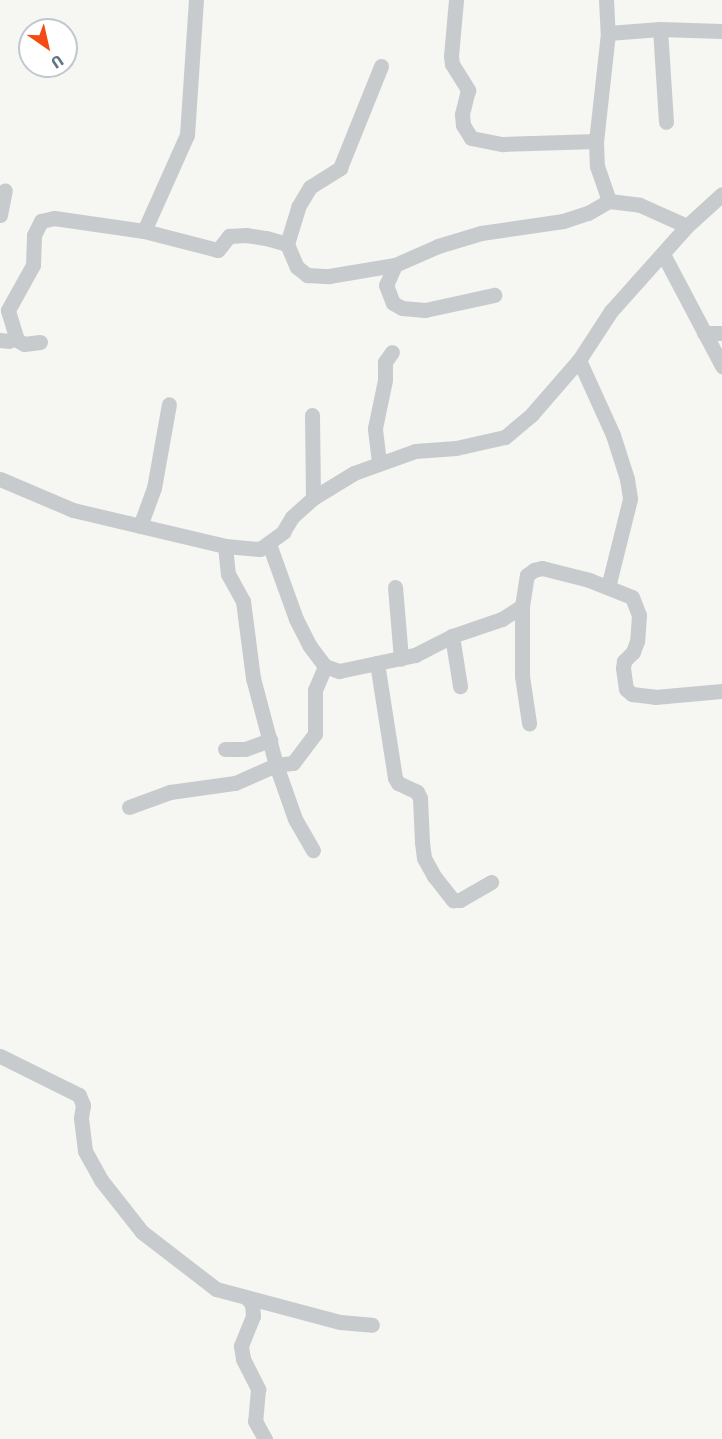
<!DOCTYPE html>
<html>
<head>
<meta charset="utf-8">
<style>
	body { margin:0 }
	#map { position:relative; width:722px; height:1439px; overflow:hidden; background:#f6f6f2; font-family:"Fira Sans",sans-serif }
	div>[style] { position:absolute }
	.minor>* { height:15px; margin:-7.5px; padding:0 7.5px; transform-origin:7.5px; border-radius:7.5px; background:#c8cbce }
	span { translate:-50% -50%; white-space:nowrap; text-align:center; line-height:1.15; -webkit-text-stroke:6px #fff; paint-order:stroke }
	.north { position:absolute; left:18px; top:18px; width:60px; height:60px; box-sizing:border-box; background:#fff; border:2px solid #c0c8cf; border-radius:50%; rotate:146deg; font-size:16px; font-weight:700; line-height:24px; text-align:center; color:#627586 }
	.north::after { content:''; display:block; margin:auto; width:21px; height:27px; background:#f54b13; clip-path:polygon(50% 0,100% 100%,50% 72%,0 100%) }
</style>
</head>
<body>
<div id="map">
	<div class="minor">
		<i style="left:456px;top:0;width:56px;rotate:95.1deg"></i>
		<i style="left:451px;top:56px;width:8px;rotate:83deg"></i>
		<i style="left:452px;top:64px;width:31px;rotate:58deg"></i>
		<i style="left:468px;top:90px;width:25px;rotate:104deg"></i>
		<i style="left:462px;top:114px;width:11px;rotate:85deg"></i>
		<i style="left:463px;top:125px;width:15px;rotate:58deg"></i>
		<i style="left:471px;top:138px;width:33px;rotate:11deg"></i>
		<i style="left:503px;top:144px;width:93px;rotate:-1.8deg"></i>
		<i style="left:606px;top:0;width:33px;rotate:87deg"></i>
		<i style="left:608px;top:33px;width:109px;rotate:96.3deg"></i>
		<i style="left:596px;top:141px;width:25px;rotate:88deg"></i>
		<i style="left:597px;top:166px;width:37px;rotate:71deg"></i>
		<i style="left:660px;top:29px;width:93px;rotate:86.3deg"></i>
		<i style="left:608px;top:33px;width:52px;rotate:-4.4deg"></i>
		<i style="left:660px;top:29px;width:62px;rotate:1.8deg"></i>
		<i style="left:0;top:215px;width:25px;rotate:-79deg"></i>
		<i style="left:144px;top:231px;width:105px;rotate:-65.9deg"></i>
		<i style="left:187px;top:135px;width:135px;rotate:-86.2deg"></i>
		<i style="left:287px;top:244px;width:39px;rotate:-73deg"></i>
		<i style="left:298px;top:207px;width:23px;rotate:-59deg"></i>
		<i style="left:310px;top:187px;width:36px;rotate:-32deg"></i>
		<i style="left:340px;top:168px;width:110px;rotate:-68.1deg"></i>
		<i style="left:663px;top:254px;width:127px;rotate:62.2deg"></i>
		<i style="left:395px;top:265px;width:22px;rotate:114deg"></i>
		<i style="left:386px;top:285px;width:19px;rotate:69deg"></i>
		<i style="left:393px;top:303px;width:10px;rotate:29deg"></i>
		<i style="left:402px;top:308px;width:23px;rotate:5deg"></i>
		<i style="left:425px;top:310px;width:71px;rotate:-12.3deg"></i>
		<i style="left:704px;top:333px;width:18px"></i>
		<i style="left:0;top:340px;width:9px;rotate:6deg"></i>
		<i style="left:40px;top:342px;width:16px;rotate:173deg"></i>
		<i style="left:24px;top:344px;width:8px;rotate:-150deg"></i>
		<i style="left:17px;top:340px;width:31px;rotate:-107deg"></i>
		<i style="left:8px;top:310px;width:51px;rotate:-60.9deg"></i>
		<i style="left:33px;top:265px;width:30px;rotate:-88deg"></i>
		<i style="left:34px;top:235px;width:16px;rotate:-63deg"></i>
		<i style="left:41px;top:221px;width:13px;rotate:-13deg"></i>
		<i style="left:54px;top:218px;width:91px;rotate:8.2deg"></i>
		<i style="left:144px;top:231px;width:76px;rotate:14.4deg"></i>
		<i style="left:218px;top:250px;width:18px;rotate:-52deg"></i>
		<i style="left:229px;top:236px;width:17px;rotate:-3deg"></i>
		<i style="left:246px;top:235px;width:20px;rotate:9deg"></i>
		<i style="left:266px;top:238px;width:22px;rotate:16deg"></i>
		<i style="left:287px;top:244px;width:25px;rotate:67deg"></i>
		<i style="left:297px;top:267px;width:13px;rotate:39deg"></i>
		<i style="left:307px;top:275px;width:22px;rotate:3deg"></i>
		<i style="left:329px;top:276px;width:67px;rotate:-9.5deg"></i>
		<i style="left:395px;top:265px;width:47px;rotate:-23.8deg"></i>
		<i style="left:438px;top:246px;width:45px;rotate:-16.8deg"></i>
		<i style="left:481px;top:233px;width:83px;rotate:-8.3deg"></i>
		<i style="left:563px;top:221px;width:26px;rotate:-18deg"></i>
		<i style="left:588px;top:213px;width:24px;rotate:-30deg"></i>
		<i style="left:609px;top:201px;width:31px;rotate:7deg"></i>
		<i style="left:640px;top:205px;width:51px;rotate:24.1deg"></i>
		<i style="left:579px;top:360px;width:82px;rotate:65.6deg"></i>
		<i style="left:613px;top:435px;width:46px;rotate:72.3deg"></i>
		<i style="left:627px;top:479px;width:20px;rotate:81deg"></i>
		<i style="left:630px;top:499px;width:91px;rotate:104deg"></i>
		<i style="left:312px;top:415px;width:83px;rotate:89.3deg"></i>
		<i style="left:379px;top:462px;width:34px;rotate:-97deg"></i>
		<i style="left:375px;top:428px;width:49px;rotate:-78.2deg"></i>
		<i style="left:385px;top:380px;width:18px;rotate:-90deg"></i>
		<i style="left:385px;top:362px;width:12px;rotate:-55deg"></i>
		<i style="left:0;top:479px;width:79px;rotate:23deg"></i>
		<i style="left:73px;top:510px;width:156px;rotate:13.3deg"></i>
		<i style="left:225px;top:546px;width:35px;rotate:5deg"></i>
		<i style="left:260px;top:549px;width:29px;rotate:-36deg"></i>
		<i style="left:283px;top:532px;width:17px;rotate:-59deg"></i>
		<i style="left:292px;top:517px;width:28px;rotate:-42deg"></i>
		<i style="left:313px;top:498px;width:48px;rotate:-31.4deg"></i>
		<i style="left:354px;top:473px;width:65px;rotate:-19.8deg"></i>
		<i style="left:415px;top:451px;width:41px;rotate:-4.2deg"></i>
		<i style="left:456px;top:448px;width:50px;rotate:-12.7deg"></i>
		<i style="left:505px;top:437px;width:35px;rotate:-40deg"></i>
		<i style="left:532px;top:414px;width:72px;rotate:-49deg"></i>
		<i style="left:579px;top:360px;width:59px;rotate:-56.9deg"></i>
		<i style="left:611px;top:311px;width:114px;rotate:-48.2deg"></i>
		<i style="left:687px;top:226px;width:47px;rotate:-42.4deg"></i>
		<i style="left:140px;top:526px;width:40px;rotate:-69.8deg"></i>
		<i style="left:154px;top:488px;width:85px;rotate:-79.9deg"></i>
		<i style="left:269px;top:544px;width:80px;rotate:70.2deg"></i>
		<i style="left:296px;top:619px;width:29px;rotate:63deg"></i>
		<i style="left:309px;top:645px;width:26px;rotate:53deg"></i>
		<i style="left:325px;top:666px;width:15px;rotate:20deg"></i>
		<i style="left:339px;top:671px;width:78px;rotate:-11.9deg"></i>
		<i style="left:415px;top:655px;width:42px;rotate:-27.2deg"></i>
		<i style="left:452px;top:636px;width:53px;rotate:-18.8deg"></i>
		<i style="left:502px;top:619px;width:24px;rotate:-33deg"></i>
		<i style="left:522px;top:606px;width:31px;rotate:-81deg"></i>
		<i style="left:527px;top:575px;width:9px;rotate:-36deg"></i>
		<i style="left:534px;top:570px;width:8px;rotate:-14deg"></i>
		<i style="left:542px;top:568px;width:49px;rotate:14.3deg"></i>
		<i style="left:589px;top:580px;width:46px;rotate:21.6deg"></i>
		<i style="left:632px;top:597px;width:19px;rotate:69deg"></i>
		<i style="left:639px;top:615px;width:26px;rotate:94deg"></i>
		<i style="left:637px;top:641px;width:12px;rotate:110deg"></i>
		<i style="left:633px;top:652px;width:13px;rotate:135deg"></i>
		<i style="left:624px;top:661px;width:7px;rotate:98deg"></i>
		<i style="left:623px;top:668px;width:21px;rotate:82deg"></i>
		<i style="left:626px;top:689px;width:8px;rotate:40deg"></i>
		<i style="left:632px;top:694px;width:23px;rotate:7deg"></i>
		<i style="left:655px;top:697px;width:67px;rotate:-5.1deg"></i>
		<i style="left:225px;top:546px;width:28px;rotate:84deg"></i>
		<i style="left:228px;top:574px;width:31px;rotate:61deg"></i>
		<i style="left:243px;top:601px;width:78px;rotate:82.6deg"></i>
		<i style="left:253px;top:678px;width:90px;rotate:75.2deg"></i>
		<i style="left:276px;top:765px;width:57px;rotate:70.6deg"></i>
		<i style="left:295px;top:819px;width:36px;rotate:60deg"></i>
		<i style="left:395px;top:587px;width:72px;rotate:85.2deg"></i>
		<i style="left:522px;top:606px;width:70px;rotate:90deg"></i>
		<i style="left:522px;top:676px;width:48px;rotate:81.5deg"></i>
		<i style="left:452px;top:636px;width:51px;rotate:80.9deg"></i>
		<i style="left:377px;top:663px;width:116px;rotate:81.1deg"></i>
		<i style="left:395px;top:778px;width:6px;rotate:59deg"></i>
		<i style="left:398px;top:783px;width:21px;rotate:25deg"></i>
		<i style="left:417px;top:792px;width:7px;rotate:63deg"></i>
		<i style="left:420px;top:798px;width:44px;rotate:87.4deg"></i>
		<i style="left:422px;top:842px;width:16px;rotate:83deg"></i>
		<i style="left:424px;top:858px;width:21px;rotate:61deg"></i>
		<i style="left:434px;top:876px;width:31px;rotate:52deg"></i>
		<i style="left:453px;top:900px;width:7px"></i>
		<i style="left:460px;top:900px;width:36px;rotate:-30deg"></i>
		<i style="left:225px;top:749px;width:20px"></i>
		<i style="left:245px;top:749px;width:27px;rotate:-20deg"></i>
		<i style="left:129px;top:807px;width:44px;rotate:-20.1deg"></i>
		<i style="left:170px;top:792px;width:66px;rotate:-7.9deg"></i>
		<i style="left:235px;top:783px;width:45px;rotate:-23.7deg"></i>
		<i style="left:276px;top:765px;width:17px;rotate:-7deg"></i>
		<i style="left:293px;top:763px;width:36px;rotate:-53deg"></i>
		<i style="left:315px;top:734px;width:44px;rotate:-90deg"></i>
		<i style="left:315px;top:690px;width:26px;rotate:-67deg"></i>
		<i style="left:0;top:1056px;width:88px;rotate:26.3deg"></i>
		<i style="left:79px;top:1095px;width:11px;rotate:68deg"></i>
		<i style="left:83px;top:1105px;width:13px;rotate:99deg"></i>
		<i style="left:81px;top:1118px;width:33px;rotate:83deg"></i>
		<i style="left:85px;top:1151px;width:33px;rotate:61deg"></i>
		<i style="left:101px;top:1180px;width:66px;rotate:51.7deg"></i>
		<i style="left:142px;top:1232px;width:93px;rotate:37.6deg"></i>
		<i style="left:216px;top:1289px;width:128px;rotate:14.9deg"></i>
		<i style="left:340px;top:1322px;width:32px;rotate:5deg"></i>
		<i style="left:247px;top:1298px;width:8px;rotate:50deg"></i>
		<i style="left:252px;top:1304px;width:12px;rotate:85deg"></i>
		<i style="left:253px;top:1316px;width:32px;rotate:112deg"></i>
		<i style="left:241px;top:1346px;width:13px;rotate:81deg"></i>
		<i style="left:243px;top:1359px;width:34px;rotate:63deg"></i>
		<i style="left:258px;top:1389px;width:32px;rotate:95deg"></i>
		<i style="left:255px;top:1421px;width:21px;rotate:61deg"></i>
	</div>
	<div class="north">U</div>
</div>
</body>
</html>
